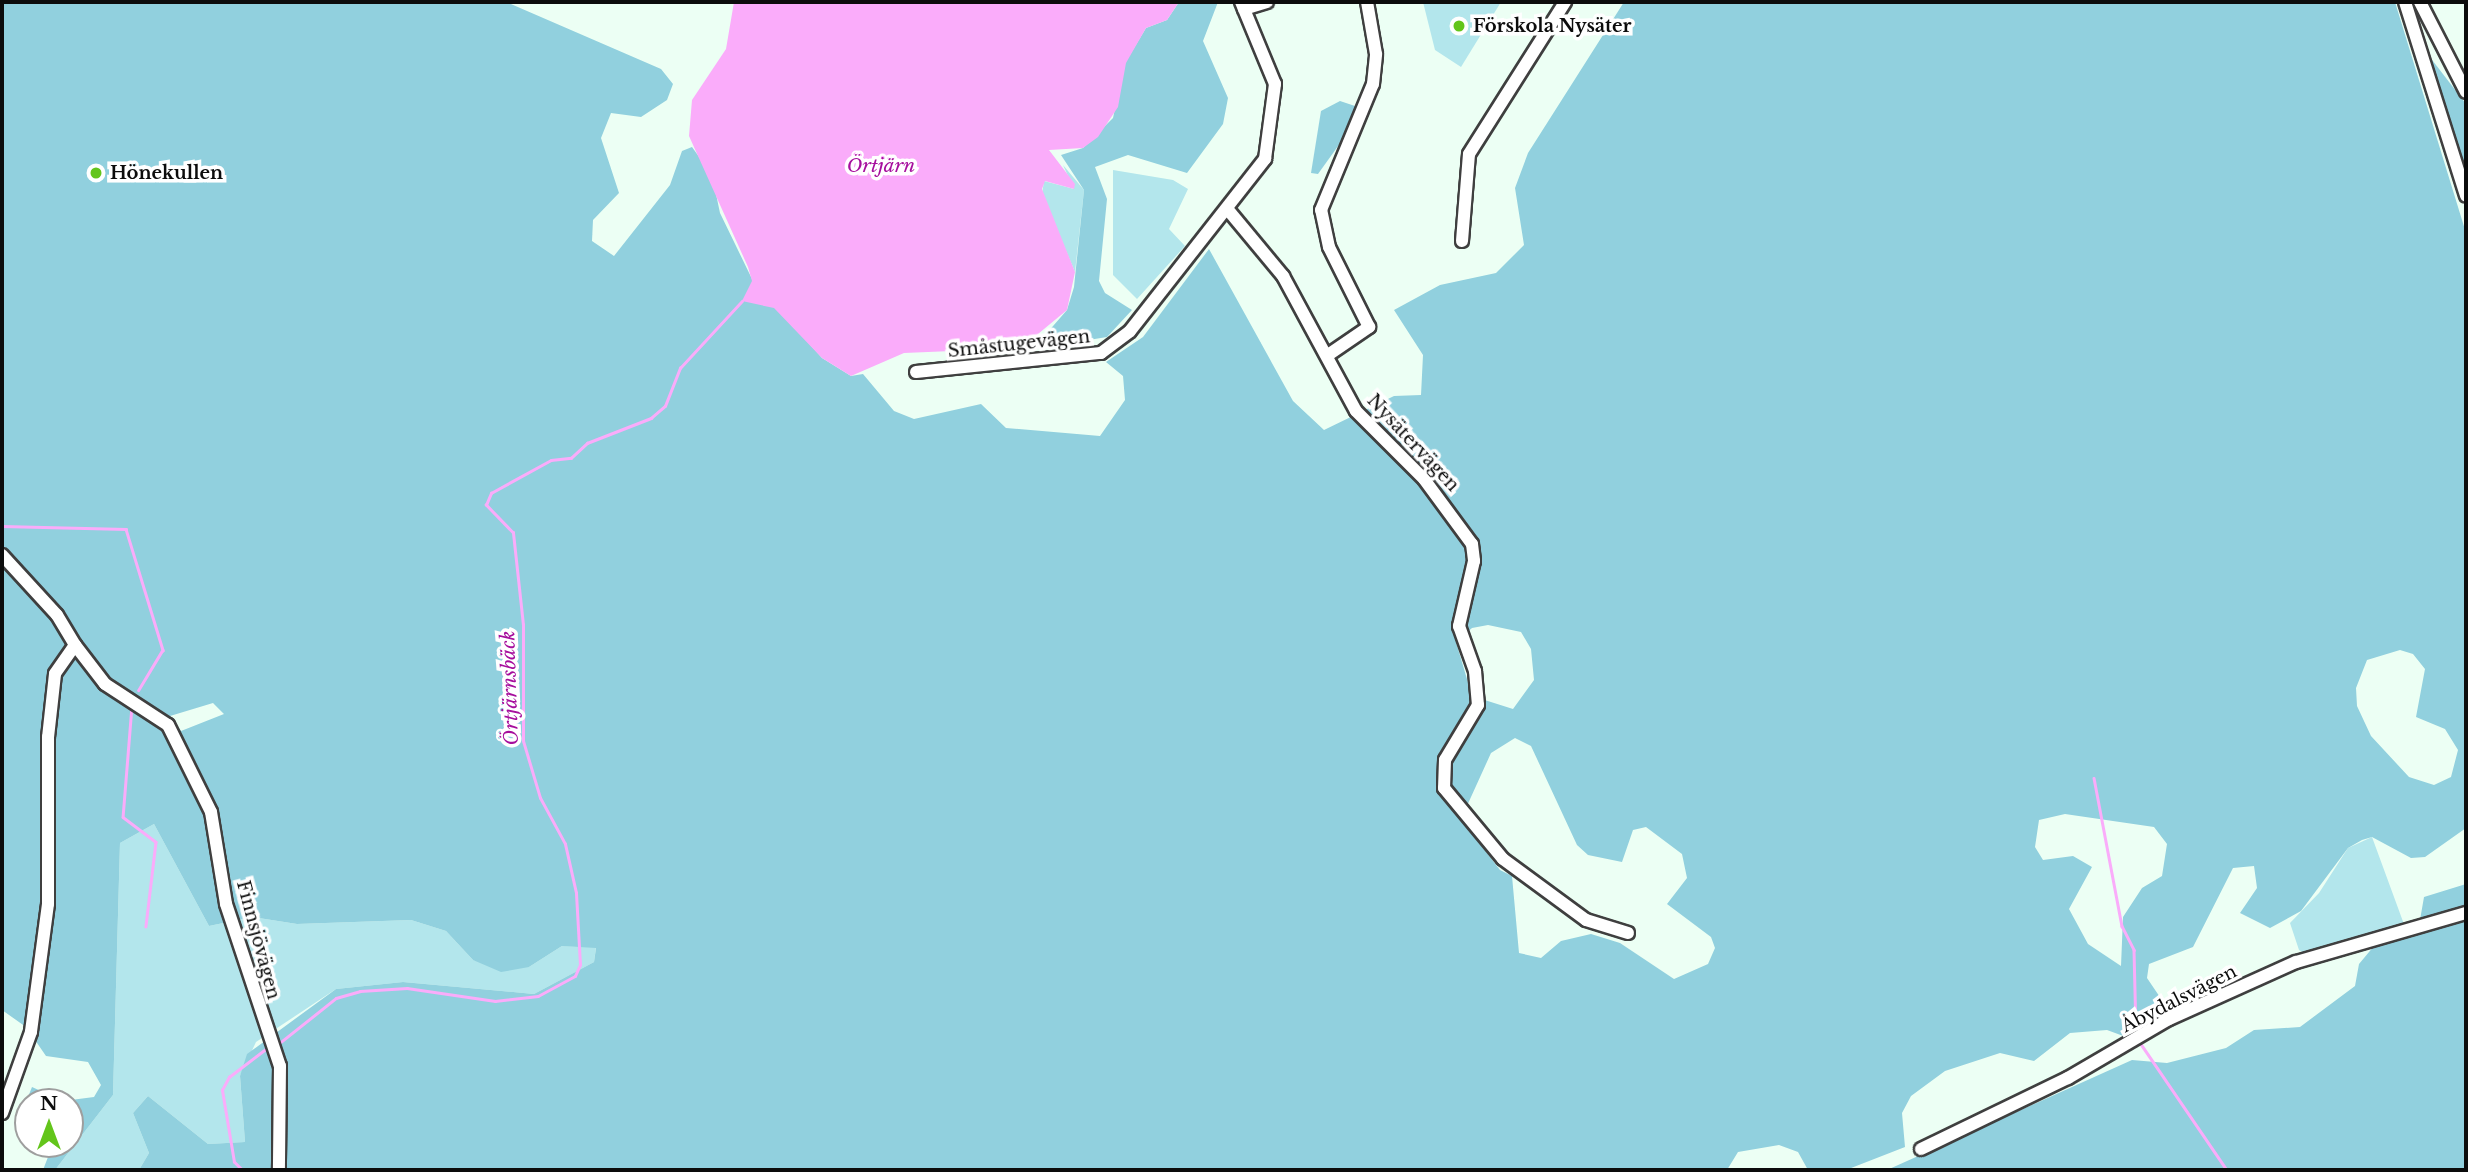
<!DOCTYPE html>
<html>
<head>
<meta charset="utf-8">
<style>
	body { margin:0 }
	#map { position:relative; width:2468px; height:1172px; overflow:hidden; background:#ecfff4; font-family:"Libre Baskerville",serif }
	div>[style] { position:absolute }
	.green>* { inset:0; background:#b3e6ec }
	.forest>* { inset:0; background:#91d0de }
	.water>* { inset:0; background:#faacfa }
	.stream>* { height:2.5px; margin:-1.25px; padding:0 1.25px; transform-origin:1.25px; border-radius:1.25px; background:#faacfa }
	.roads { filter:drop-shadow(2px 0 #3f3f3f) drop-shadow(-2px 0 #3f3f3f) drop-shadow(0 2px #3f3f3f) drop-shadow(0 -2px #3f3f3f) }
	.minor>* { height:12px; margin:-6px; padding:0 6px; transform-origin:6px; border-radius:6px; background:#fff }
	.dots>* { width:19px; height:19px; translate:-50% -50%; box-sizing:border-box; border:4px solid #fff; border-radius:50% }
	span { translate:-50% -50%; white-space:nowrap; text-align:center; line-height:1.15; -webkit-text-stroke:7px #fff; paint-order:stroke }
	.poi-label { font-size:18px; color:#0c0c0c; font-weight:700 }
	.left { translate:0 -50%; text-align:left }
	.street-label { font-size:18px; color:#0c0c0c }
	.water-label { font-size:19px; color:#a60e9d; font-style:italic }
	.frame { position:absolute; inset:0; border:4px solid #0c0c0c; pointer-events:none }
	.north { position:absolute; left:14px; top:1088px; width:70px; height:70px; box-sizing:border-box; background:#fff; border:2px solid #9e9e9e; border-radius:50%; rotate:0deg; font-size:19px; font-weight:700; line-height:28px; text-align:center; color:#0c0c0c }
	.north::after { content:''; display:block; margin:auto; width:24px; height:32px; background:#63c51b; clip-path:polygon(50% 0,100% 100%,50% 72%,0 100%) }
</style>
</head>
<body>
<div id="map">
	<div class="green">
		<i style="clip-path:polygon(1423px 2px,1501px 2px,1461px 67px,1435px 50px)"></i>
		<i style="clip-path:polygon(1063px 165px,1084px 190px,1075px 272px,1042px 194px,1044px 181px,1074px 189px)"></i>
		<i style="clip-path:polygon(1113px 170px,1173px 180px,1188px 189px,1169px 229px,1185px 246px,1137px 299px,1113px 275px)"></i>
		<i style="clip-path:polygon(154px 824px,209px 926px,252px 917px,297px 924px,411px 920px,446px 931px,473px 960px,529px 967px,562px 946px,596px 947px,594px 962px,534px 994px,403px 982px,336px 989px,256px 1042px,240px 1076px,245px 1142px,208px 1144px,148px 1096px,133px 1113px,149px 1153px,139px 1170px,55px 1170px,113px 1095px,120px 843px)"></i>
		<i style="clip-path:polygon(2372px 837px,2405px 927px,2310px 957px,2299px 950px,2290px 923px,2319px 893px,2348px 848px)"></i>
	</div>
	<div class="forest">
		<i style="clip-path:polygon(evenodd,2px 2px,506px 2px,661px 69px,673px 84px,667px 100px,641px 117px,611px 113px,601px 138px,619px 193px,593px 220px,592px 241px,614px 256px,670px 185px,682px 151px,692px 147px,712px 175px,720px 213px,753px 281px,822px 358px,851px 376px,863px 374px,894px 411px,914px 419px,981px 404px,1006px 428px,1100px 436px,1125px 400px,1123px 376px,1106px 362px,1143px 337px,1209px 249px,1293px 401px,1324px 430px,1394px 396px,1421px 395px,1423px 355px,1394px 310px,1440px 285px,1496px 273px,1524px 245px,1515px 188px,1528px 153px,1624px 2px,2395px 2px,2466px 233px,2466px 828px,2425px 857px,2411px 858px,2372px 837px,2362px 840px,2348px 848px,2301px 911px,2270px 928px,2240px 913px,2257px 888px,2254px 866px,2233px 868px,2193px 947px,2149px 964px,2147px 978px,2170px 1012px,2169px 1021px,2126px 1037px,2107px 1030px,2070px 1033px,2034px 1061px,2000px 1053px,1945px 1071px,1911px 1096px,1902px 1113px,1905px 1147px,1846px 1170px,1808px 1170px,1798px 1152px,1779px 1145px,1738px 1152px,1727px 1170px,139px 1170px,149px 1153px,133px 1113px,148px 1096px,208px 1144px,245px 1142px,240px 1076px,247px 1054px,336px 989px,403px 982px,534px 994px,594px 962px,596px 948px,562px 946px,529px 967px,501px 972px,473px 960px,446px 931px,411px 920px,297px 924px,252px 917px,209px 926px,154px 824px,120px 843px,113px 1095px,55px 1170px,43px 1170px,53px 1144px,70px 1144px,70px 1102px,28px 1102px,28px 1111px,26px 1102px,32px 1087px,63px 1101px,94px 1097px,101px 1085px,88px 1062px,46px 1056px,26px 1027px,2px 1010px,2px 2px,1488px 625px,1521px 632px,1531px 649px,1534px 680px,1513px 709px,1472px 696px,1456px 642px,1472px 628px,1488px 625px,2px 2px,2400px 650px,2413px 654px,2425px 669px,2416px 717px,2445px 729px,2458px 750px,2451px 777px,2434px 785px,2409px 777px,2371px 736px,2357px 706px,2356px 688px,2367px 660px,2400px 650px,2px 2px,213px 703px,224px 714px,181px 731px,170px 716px,213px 703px,2px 2px,1515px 738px,1531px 746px,1577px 845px,1588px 855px,1622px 862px,1633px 830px,1646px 827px,1682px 854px,1687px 878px,1667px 904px,1711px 937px,1715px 948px,1708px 964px,1674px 979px,1620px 943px,1591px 934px,1561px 941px,1541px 958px,1519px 953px,1512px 876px,1500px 870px,1461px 819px,1491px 753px,1515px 738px,2px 2px,2065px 814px,2154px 827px,2167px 844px,2162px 876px,2142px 888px,2123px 917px,2121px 966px,2088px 944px,2069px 909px,2092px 867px,2073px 856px,2043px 860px,2035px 847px,2039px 820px,2065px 814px)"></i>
		<i style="clip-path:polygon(1179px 2px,1218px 2px,1203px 41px,1228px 98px,1223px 124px,1187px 173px,1128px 155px,1095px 167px,1107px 199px,1099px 281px,1105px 293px,1132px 310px,1107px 337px,1033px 349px,1067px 310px,1074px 287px,1084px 190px,1061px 155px,1083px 148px,1113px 118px,1125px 63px,1146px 28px,1167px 20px)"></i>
		<i style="clip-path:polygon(2426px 52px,2466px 104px,2466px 179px)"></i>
		<i style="clip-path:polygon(1340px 101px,1358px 107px,1351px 128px,1318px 174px,1311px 173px,1321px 111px)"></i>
		<i style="clip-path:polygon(2466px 884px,2466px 1170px,1887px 1170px,2132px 1060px,2167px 1063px,2226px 1048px,2254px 1030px,2300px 1027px,2355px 986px,2359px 964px,2374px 946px,2400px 939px,2420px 920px,2424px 897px)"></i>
	</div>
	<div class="water">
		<i style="clip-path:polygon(734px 2px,1179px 2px,1167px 20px,1146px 28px,1126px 63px,1118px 107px,1098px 137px,1083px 148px,1049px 150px,1075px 184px,1074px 189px,1045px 181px,1042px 189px,1075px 272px,1067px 310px,1021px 348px,904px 353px,851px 376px,822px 358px,774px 308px,742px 301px,752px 281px,748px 267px,689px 136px,692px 100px,726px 49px)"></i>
	</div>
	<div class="stream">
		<i style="left:2px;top:526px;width:124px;rotate:1.4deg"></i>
		<i style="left:126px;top:529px;width:127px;rotate:73deg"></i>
		<i style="left:163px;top:650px;width:47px;rotate:121deg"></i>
		<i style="left:132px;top:706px;width:111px;rotate:94.6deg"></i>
		<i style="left:123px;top:817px;width:41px;rotate:37.1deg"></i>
		<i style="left:156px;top:842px;width:85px;rotate:96.8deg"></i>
		<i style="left:2094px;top:778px;width:151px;rotate:79.3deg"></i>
		<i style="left:2122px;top:926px;width:27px;rotate:63deg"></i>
		<i style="left:2134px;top:950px;width:83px;rotate:88.6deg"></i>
		<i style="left:2141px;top:1044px;width:153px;rotate:55.7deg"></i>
		<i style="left:277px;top:1045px;width:75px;rotate:-38.5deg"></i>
		<i style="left:336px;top:998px;width:25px;rotate:-16deg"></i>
		<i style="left:360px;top:991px;width:47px;rotate:-3.7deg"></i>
		<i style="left:407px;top:988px;width:89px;rotate:8.4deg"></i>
		<i style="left:495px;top:1001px;width:43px;rotate:-6.6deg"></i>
		<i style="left:538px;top:996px;width:42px;rotate:-28.4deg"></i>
		<i style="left:575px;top:976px;width:12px;rotate:-66deg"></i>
		<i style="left:580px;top:965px;width:72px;rotate:-93.2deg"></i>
		<i style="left:576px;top:893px;width:50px;rotate:-102.7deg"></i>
		<i style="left:565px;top:844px;width:52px;rotate:-118.5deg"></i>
		<i style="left:540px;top:798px;width:59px;rotate:-106.6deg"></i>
		<i style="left:523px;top:741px;width:116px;rotate:-90deg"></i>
		<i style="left:523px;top:625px;width:93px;rotate:-96.2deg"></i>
		<i style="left:513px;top:533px;width:39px;rotate:-134deg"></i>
		<i style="left:486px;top:505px;width:13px;rotate:-67deg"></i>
		<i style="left:491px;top:493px;width:68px;rotate:-28.8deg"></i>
		<i style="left:551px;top:460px;width:20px;rotate:-6deg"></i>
		<i style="left:571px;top:458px;width:22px;rotate:-43deg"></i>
		<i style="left:587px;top:443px;width:69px;rotate:-21.3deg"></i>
		<i style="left:651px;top:418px;width:18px;rotate:-41deg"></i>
		<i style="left:665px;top:406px;width:41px;rotate:-68.5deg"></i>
		<i style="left:680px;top:368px;width:91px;rotate:-47.2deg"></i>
		<i style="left:242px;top:1170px;width:11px;rotate:-135deg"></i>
		<i style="left:234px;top:1162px;width:73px;rotate:-99.5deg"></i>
		<i style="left:222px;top:1090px;width:15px;rotate:-62deg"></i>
		<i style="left:229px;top:1077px;width:48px;rotate:-37.3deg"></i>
	</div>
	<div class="roads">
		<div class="minor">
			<i style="left:2405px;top:2px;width:203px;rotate:72.5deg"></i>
			<i style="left:2420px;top:2px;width:101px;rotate:62.9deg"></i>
			<i style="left:1244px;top:9px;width:24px;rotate:-17deg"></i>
			<i style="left:1229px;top:211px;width:85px;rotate:50.3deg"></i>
			<i style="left:1283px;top:276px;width:153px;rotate:61.6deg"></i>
			<i style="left:1356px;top:411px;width:96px;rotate:45deg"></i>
			<i style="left:1424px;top:479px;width:81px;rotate:53.6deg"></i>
			<i style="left:1472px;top:544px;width:17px;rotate:83deg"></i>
			<i style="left:1474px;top:561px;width:67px;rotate:103deg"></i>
			<i style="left:1459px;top:626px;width:48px;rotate:70.4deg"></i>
			<i style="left:1475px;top:671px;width:34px;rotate:85deg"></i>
			<i style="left:1478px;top:705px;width:64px;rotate:121deg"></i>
			<i style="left:1445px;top:760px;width:28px;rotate:92deg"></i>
			<i style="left:1444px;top:788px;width:92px;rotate:50.3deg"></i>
			<i style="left:1503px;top:859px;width:103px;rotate:36.3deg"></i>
			<i style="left:1586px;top:920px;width:44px;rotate:17.2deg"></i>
			<i style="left:1462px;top:241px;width:87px;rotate:-85.4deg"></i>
			<i style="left:1469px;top:154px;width:180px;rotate:-57.7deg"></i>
			<i style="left:1328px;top:355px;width:50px;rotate:-34.3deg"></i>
			<i style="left:1369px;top:327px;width:89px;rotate:-116.6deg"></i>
			<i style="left:1329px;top:247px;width:38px;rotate:-102deg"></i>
			<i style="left:1321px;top:210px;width:136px;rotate:-67.6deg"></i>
			<i style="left:1373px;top:84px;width:30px;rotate:-84deg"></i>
			<i style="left:1376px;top:54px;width:53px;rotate:-99.8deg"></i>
			<i style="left:916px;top:372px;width:186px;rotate:-5.9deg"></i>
			<i style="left:1101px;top:353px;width:36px;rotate:-37deg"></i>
			<i style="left:1130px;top:331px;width:219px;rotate:-51.9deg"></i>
			<i style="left:1265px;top:159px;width:76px;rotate:-82.4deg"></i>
			<i style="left:1275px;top:84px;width:89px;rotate:-112.5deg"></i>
			<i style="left:2px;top:555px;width:81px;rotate:47.5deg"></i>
			<i style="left:57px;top:615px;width:35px;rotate:59deg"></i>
			<i style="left:75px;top:645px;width:35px;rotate:125deg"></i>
			<i style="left:55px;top:674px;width:63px;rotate:96.3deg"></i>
			<i style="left:48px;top:737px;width:167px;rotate:90deg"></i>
			<i style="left:48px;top:904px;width:129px;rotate:97.6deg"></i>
			<i style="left:31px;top:1032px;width:86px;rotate:109.7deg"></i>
			<i style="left:75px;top:645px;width:49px;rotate:52.4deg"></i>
			<i style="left:105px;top:684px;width:75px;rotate:33.1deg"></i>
			<i style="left:168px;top:725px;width:97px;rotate:63.7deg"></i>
			<i style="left:211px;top:812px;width:93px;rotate:80.7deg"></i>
			<i style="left:226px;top:904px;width:171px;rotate:71.6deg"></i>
			<i style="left:280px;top:1066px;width:104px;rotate:90.6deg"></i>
			<i style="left:1921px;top:1149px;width:163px;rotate:-25.8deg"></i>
			<i style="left:2068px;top:1078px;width:117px;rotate:-30.3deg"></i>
			<i style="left:2169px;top:1019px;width:139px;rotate:-24.2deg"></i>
			<i style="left:2296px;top:962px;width:177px;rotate:-16.1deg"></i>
		</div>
	</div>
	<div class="dots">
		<i style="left:1459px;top:26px;background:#63c51b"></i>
		<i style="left:96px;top:173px;background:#63c51b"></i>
	</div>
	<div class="poi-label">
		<span class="left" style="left:1473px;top:26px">Förskola Nysäter</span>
		<span class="left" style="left:110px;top:173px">Hönekullen</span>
	</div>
	<div class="street-label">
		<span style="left:1019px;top:344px;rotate:-6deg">Småstugevägen</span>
		<span style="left:1413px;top:443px;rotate:47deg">Nysätervägen</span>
		<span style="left:258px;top:940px;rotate:75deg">Finnsjövägen</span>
		<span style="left:2179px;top:999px;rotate:-27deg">Åbydalsvägen</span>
	</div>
	<div class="water-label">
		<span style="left:881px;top:166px">Örtjärn</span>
		<span style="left:510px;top:688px;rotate:-92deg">Örtjärnsbäck</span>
	</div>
	<div class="frame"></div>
	<div class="north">N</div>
</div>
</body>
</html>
